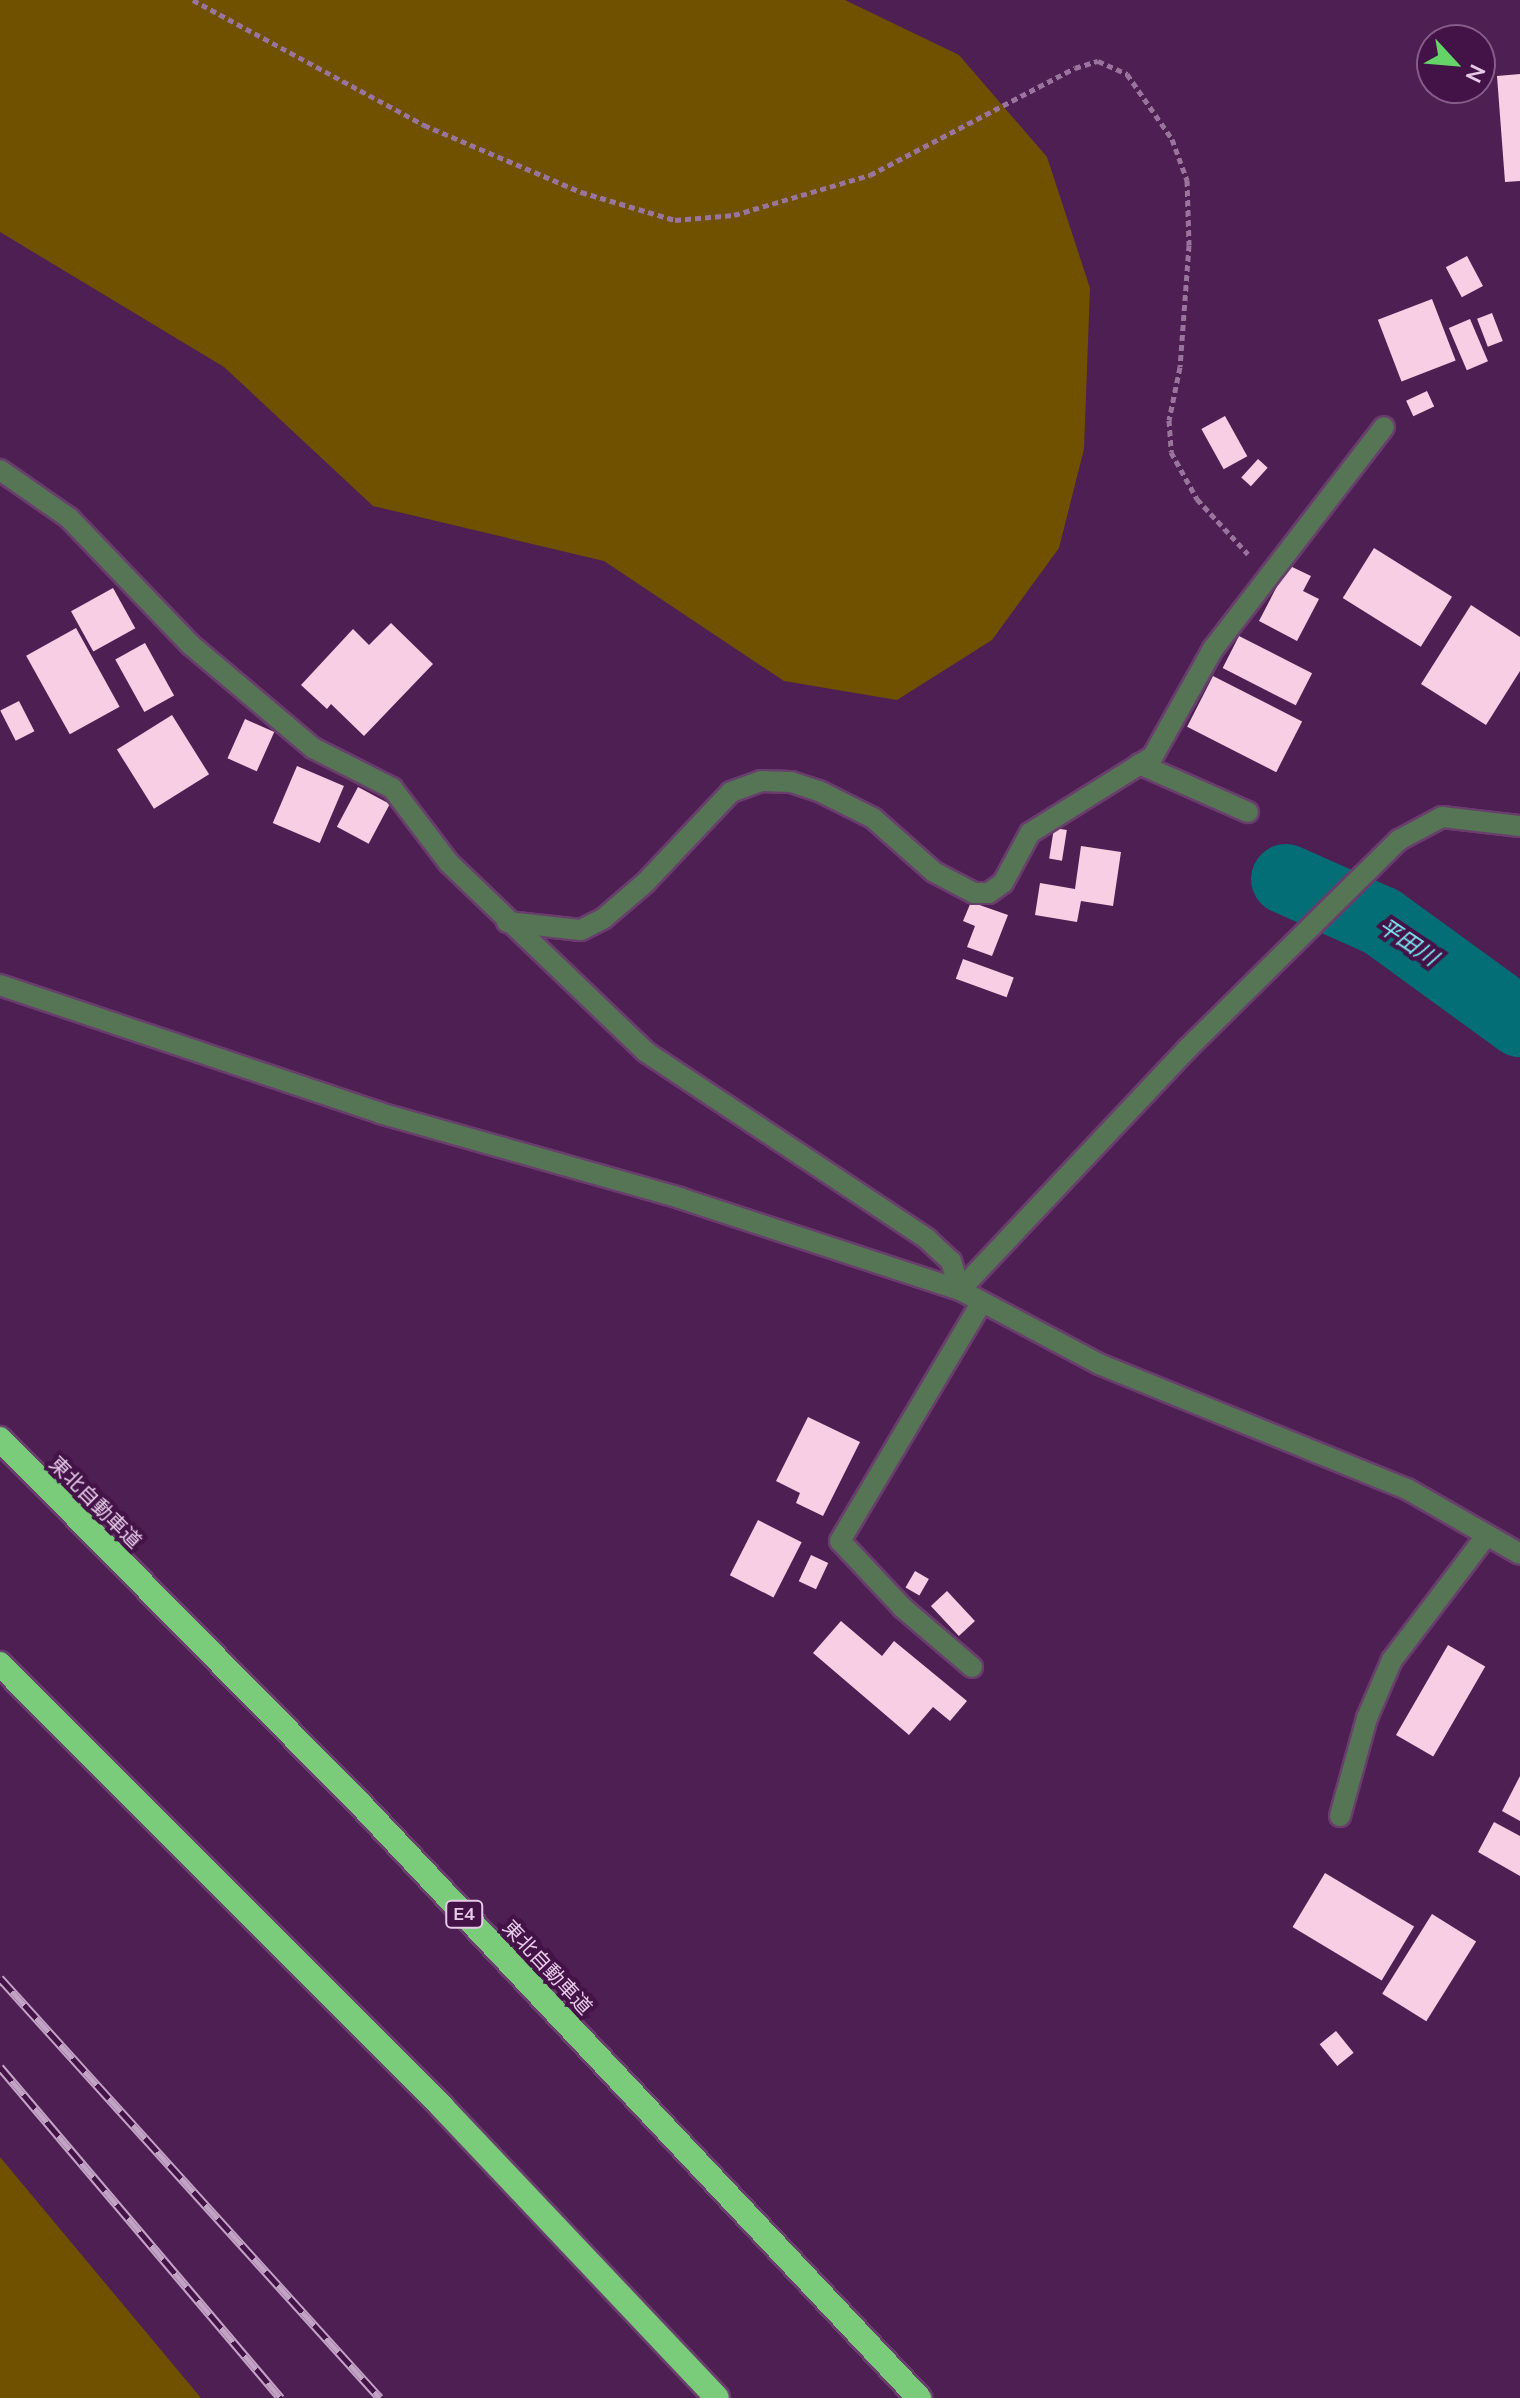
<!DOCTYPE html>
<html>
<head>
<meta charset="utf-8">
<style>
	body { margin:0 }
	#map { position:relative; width:1520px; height:2398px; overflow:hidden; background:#4e1f52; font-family:Mulish,"Noto Sans JP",sans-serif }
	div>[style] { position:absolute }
	.green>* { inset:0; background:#6f5100 }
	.river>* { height:70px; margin:-35px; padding:0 35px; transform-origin:35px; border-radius:35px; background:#036e76 }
	.building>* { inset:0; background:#f8cee5; transform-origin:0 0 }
	.path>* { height:5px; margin-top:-2.5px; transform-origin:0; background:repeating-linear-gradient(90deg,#99749c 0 6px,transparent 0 10px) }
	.roads { filter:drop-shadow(2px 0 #693e6d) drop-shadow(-2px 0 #693e6d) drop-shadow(0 2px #693e6d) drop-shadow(0 -2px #693e6d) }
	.minor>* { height:20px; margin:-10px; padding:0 10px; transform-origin:10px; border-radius:10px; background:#557555 }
	.highway>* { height:24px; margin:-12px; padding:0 12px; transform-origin:12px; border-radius:12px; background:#7acc7b }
	.rail>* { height:9px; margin-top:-4.5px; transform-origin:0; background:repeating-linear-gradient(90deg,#431347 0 18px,#c2a2c5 0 36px); box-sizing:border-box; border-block:2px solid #c2a2c5 }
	span { translate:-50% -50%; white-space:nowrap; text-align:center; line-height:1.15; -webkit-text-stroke:8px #431347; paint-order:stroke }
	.shield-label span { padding:2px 6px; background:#431347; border:2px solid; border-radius:6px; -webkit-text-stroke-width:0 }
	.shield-label { font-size:18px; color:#e6cae8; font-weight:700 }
	.street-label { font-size:20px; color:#e6cae8 }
	.water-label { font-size:22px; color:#7eebf6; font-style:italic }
	.north { position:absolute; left:1416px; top:24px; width:80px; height:80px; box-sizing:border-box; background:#431347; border:2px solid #845c87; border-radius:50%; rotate:116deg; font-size:22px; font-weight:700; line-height:32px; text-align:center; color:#e6cae8 }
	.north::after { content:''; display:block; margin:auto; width:28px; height:36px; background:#64d468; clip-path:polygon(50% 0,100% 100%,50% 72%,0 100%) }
</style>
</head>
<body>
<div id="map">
	<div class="green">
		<i style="clip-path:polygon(0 0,845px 0,959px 55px,1047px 157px,1090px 288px,1084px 449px,1059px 548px,992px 640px,897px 700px,784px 681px,604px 561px,373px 506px,224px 367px,0 232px)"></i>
		<i style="clip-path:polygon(0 2157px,201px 2398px,0 2398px)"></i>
	</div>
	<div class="river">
		<i style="left:1286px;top:879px;width:104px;rotate:23.9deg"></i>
		<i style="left:1381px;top:921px;width:172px;rotate:36deg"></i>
	</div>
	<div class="building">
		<i style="clip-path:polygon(1520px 74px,1520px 181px,1505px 182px,1497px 76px)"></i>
		<i style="left:1467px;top:256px;width:34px;height:24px;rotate:62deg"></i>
		<i style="left:1432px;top:299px;width:66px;height:58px;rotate:69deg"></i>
		<i style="left:1492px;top:313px;width:30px;height:16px;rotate:69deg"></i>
		<i style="left:1470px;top:319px;width:46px;height:23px;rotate:67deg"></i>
		<i style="left:1427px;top:391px;width:17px;height:23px;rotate:65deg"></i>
		<i style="left:1225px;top:416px;width:46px;height:27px;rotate:61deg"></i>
		<i style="left:1258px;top:459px;width:13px;height:25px;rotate:42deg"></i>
		<i style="left:1374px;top:548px;width:92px;height:59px;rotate:32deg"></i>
		<i style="clip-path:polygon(1288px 565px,1311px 576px,1303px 591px,1319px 599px,1297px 641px,1259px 621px)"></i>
		<i style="left:113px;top:588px;width:46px;height:48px;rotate:61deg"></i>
		<i style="clip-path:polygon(1471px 605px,1520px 637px,1520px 671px,1486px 725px,1421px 684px)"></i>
		<i style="clip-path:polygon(391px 623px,433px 664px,364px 736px,331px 704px,327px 709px,301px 685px,353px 629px,369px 645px)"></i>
		<i style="left:76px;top:628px;width:90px;height:57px;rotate:61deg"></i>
		<i style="left:1239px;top:636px;width:82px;height:36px;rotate:27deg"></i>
		<i style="left:145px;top:643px;width:60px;height:34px;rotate:61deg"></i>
		<i style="left:1213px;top:676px;width:100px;height:57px;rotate:27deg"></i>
		<i style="left:19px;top:701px;width:34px;height:21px;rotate:63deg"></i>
		<i style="left:172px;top:715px;width:70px;height:65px;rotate:58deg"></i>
		<i style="left:245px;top:719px;width:32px;height:43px;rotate:24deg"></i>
		<i style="left:297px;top:766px;width:51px;height:62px;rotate:23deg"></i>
		<i style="left:358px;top:787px;width:36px;height:45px;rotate:28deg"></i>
		<i style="left:1054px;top:828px;width:13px;height:31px;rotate:9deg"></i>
		<i style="clip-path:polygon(1081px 846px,1121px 852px,1113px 906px,1081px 901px,1077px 922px,1035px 915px,1040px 883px,1075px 889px)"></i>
		<i style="clip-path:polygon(971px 902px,1008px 915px,992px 956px,967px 947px,975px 926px,963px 921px)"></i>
		<i style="left:963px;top:959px;width:54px;height:21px;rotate:20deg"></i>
		<i style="clip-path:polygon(808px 1417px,860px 1442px,823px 1516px,796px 1503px,800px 1493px,776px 1481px)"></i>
		<i style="left:758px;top:1520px;width:49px;height:62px;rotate:27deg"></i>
		<i style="left:811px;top:1555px;width:19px;height:29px;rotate:25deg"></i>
		<i style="left:915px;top:1571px;width:16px;height:19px;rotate:30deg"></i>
		<i style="left:947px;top:1591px;width:41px;height:22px;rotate:47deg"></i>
		<i style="clip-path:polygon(841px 1621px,882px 1656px,894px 1641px,967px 1701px,950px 1721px,933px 1707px,909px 1735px,813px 1653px)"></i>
		<i style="left:1448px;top:1645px;width:43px;height:104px;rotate:30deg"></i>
		<i style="clip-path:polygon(1520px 1776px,1520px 1821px,1502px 1811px)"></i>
		<i style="clip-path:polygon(1494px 1822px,1520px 1836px,1520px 1876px,1478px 1852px)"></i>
		<i style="left:1325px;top:1873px;width:104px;height:63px;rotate:31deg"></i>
		<i style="left:1432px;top:1914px;width:52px;height:94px;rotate:32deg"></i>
		<i style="left:1336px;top:2031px;width:28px;height:21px;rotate:51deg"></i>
	</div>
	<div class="path">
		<i style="left:193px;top:0;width:263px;rotate:28.4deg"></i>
		<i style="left:424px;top:125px;width:171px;rotate:23.1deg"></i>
		<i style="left:581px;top:192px;width:98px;rotate:16.6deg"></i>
		<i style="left:675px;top:220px;width:59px;rotate:-4.8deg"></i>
		<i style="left:734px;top:215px;width:142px;rotate:-16.4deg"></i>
		<i style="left:870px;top:175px;width:231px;rotate:-27.6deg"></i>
		<i style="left:1075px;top:68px;width:24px;rotate:-17deg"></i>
		<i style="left:1098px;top:61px;width:32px;rotate:24deg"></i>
		<i style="left:1127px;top:74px;width:79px;rotate:55.3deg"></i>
		<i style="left:1172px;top:139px;width:44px;rotate:69.9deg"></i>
		<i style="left:1187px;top:180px;width:65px;rotate:88.2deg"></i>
		<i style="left:1189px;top:245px;width:122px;rotate:94.2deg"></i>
		<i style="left:1180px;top:367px;width:54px;rotate:101.7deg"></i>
		<i style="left:1169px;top:420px;width:32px;rotate:86deg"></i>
		<i style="left:1171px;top:452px;width:54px;rotate:61deg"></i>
		<i style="left:1197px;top:499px;width:75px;rotate:47.2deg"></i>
	</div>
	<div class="roads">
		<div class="minor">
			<i style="left:0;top:470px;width:84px;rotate:34.8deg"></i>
			<i style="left:69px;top:518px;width:176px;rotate:46.2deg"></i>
			<i style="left:191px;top:645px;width:160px;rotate:40.2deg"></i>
			<i style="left:313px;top:748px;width:89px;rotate:26.9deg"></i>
			<i style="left:392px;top:788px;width:94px;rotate:52.8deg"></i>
			<i style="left:449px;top:863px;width:273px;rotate:43.8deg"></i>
			<i style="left:646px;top:1052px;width:338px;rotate:33.6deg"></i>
			<i style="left:927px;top:1239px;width:33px;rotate:43deg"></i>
			<i style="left:951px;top:1261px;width:30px;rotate:73deg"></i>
			<i style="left:1139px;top:764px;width:119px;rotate:23.8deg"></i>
			<i style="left:507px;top:922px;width:74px;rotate:6.2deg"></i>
			<i style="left:581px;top:930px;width:25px;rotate:-27deg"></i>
			<i style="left:603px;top:919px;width:55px;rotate:-40.6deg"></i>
			<i style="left:645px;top:883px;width:125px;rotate:-46.6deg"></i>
			<i style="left:731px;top:792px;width:32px;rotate:-20deg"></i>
			<i style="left:761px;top:781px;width:30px;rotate:2deg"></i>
			<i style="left:791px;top:782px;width:29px;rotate:18deg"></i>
			<i style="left:819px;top:791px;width:60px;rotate:26.6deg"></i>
			<i style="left:873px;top:818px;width:81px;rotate:41.5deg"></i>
			<i style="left:934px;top:872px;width:45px;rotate:27.7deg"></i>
			<i style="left:974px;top:893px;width:15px"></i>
			<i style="left:989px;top:893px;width:17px;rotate:-36deg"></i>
			<i style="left:1003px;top:883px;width:57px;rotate:-61.6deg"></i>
			<i style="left:1030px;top:833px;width:145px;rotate:-32deg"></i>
			<i style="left:1153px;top:756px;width:123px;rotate:-60.7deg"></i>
			<i style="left:1213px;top:649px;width:280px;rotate:-52.4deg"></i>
			<i style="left:0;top:985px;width:401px;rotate:18.6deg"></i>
			<i style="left:380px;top:1113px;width:312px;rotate:15.8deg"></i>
			<i style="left:680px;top:1198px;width:295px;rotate:18.2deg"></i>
			<i style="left:960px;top:1290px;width:157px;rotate:28deg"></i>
			<i style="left:1099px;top:1364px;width:332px;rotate:22.1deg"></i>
			<i style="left:1407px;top:1489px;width:130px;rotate:29.9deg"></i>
			<i style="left:960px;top:1290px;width:331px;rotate:-46.7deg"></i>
			<i style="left:1187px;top:1049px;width:298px;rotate:-44.6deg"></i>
			<i style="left:1399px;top:840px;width:49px;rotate:-28.1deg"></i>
			<i style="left:1442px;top:817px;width:79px;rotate:6.6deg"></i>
			<i style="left:972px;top:1667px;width:91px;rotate:-139.5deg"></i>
			<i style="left:903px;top:1608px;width:92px;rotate:-133.2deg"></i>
			<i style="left:840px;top:1541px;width:278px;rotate:-59.3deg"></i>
			<i style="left:1340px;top:1816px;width:102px;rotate:-74.6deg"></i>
			<i style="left:1367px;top:1718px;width:63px;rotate:-66.7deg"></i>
			<i style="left:1392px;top:1660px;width:157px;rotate:-52.8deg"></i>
		</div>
		<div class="highway">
			<i style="left:0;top:1439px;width:520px;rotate:45.39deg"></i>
			<i style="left:365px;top:1809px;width:809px;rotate:46.75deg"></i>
			<i style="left:0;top:1664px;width:626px;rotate:45.06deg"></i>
			<i style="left:442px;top:2107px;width:400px;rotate:46.6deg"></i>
		</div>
	</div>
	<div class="rail">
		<i style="left:0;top:1978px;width:566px;rotate:47.86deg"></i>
		<i style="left:0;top:2067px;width:434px;rotate:49.7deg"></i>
	</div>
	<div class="shield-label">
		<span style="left:464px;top:1914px">E4</span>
	</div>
	<div class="street-label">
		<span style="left:96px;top:1502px;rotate:45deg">東北自動車道</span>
		<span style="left:548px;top:1967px;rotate:47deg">東北自動車道</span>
	</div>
	<div class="water-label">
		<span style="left:1408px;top:942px;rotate:34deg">平田川</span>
	</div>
	<div class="north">N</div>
</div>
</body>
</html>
